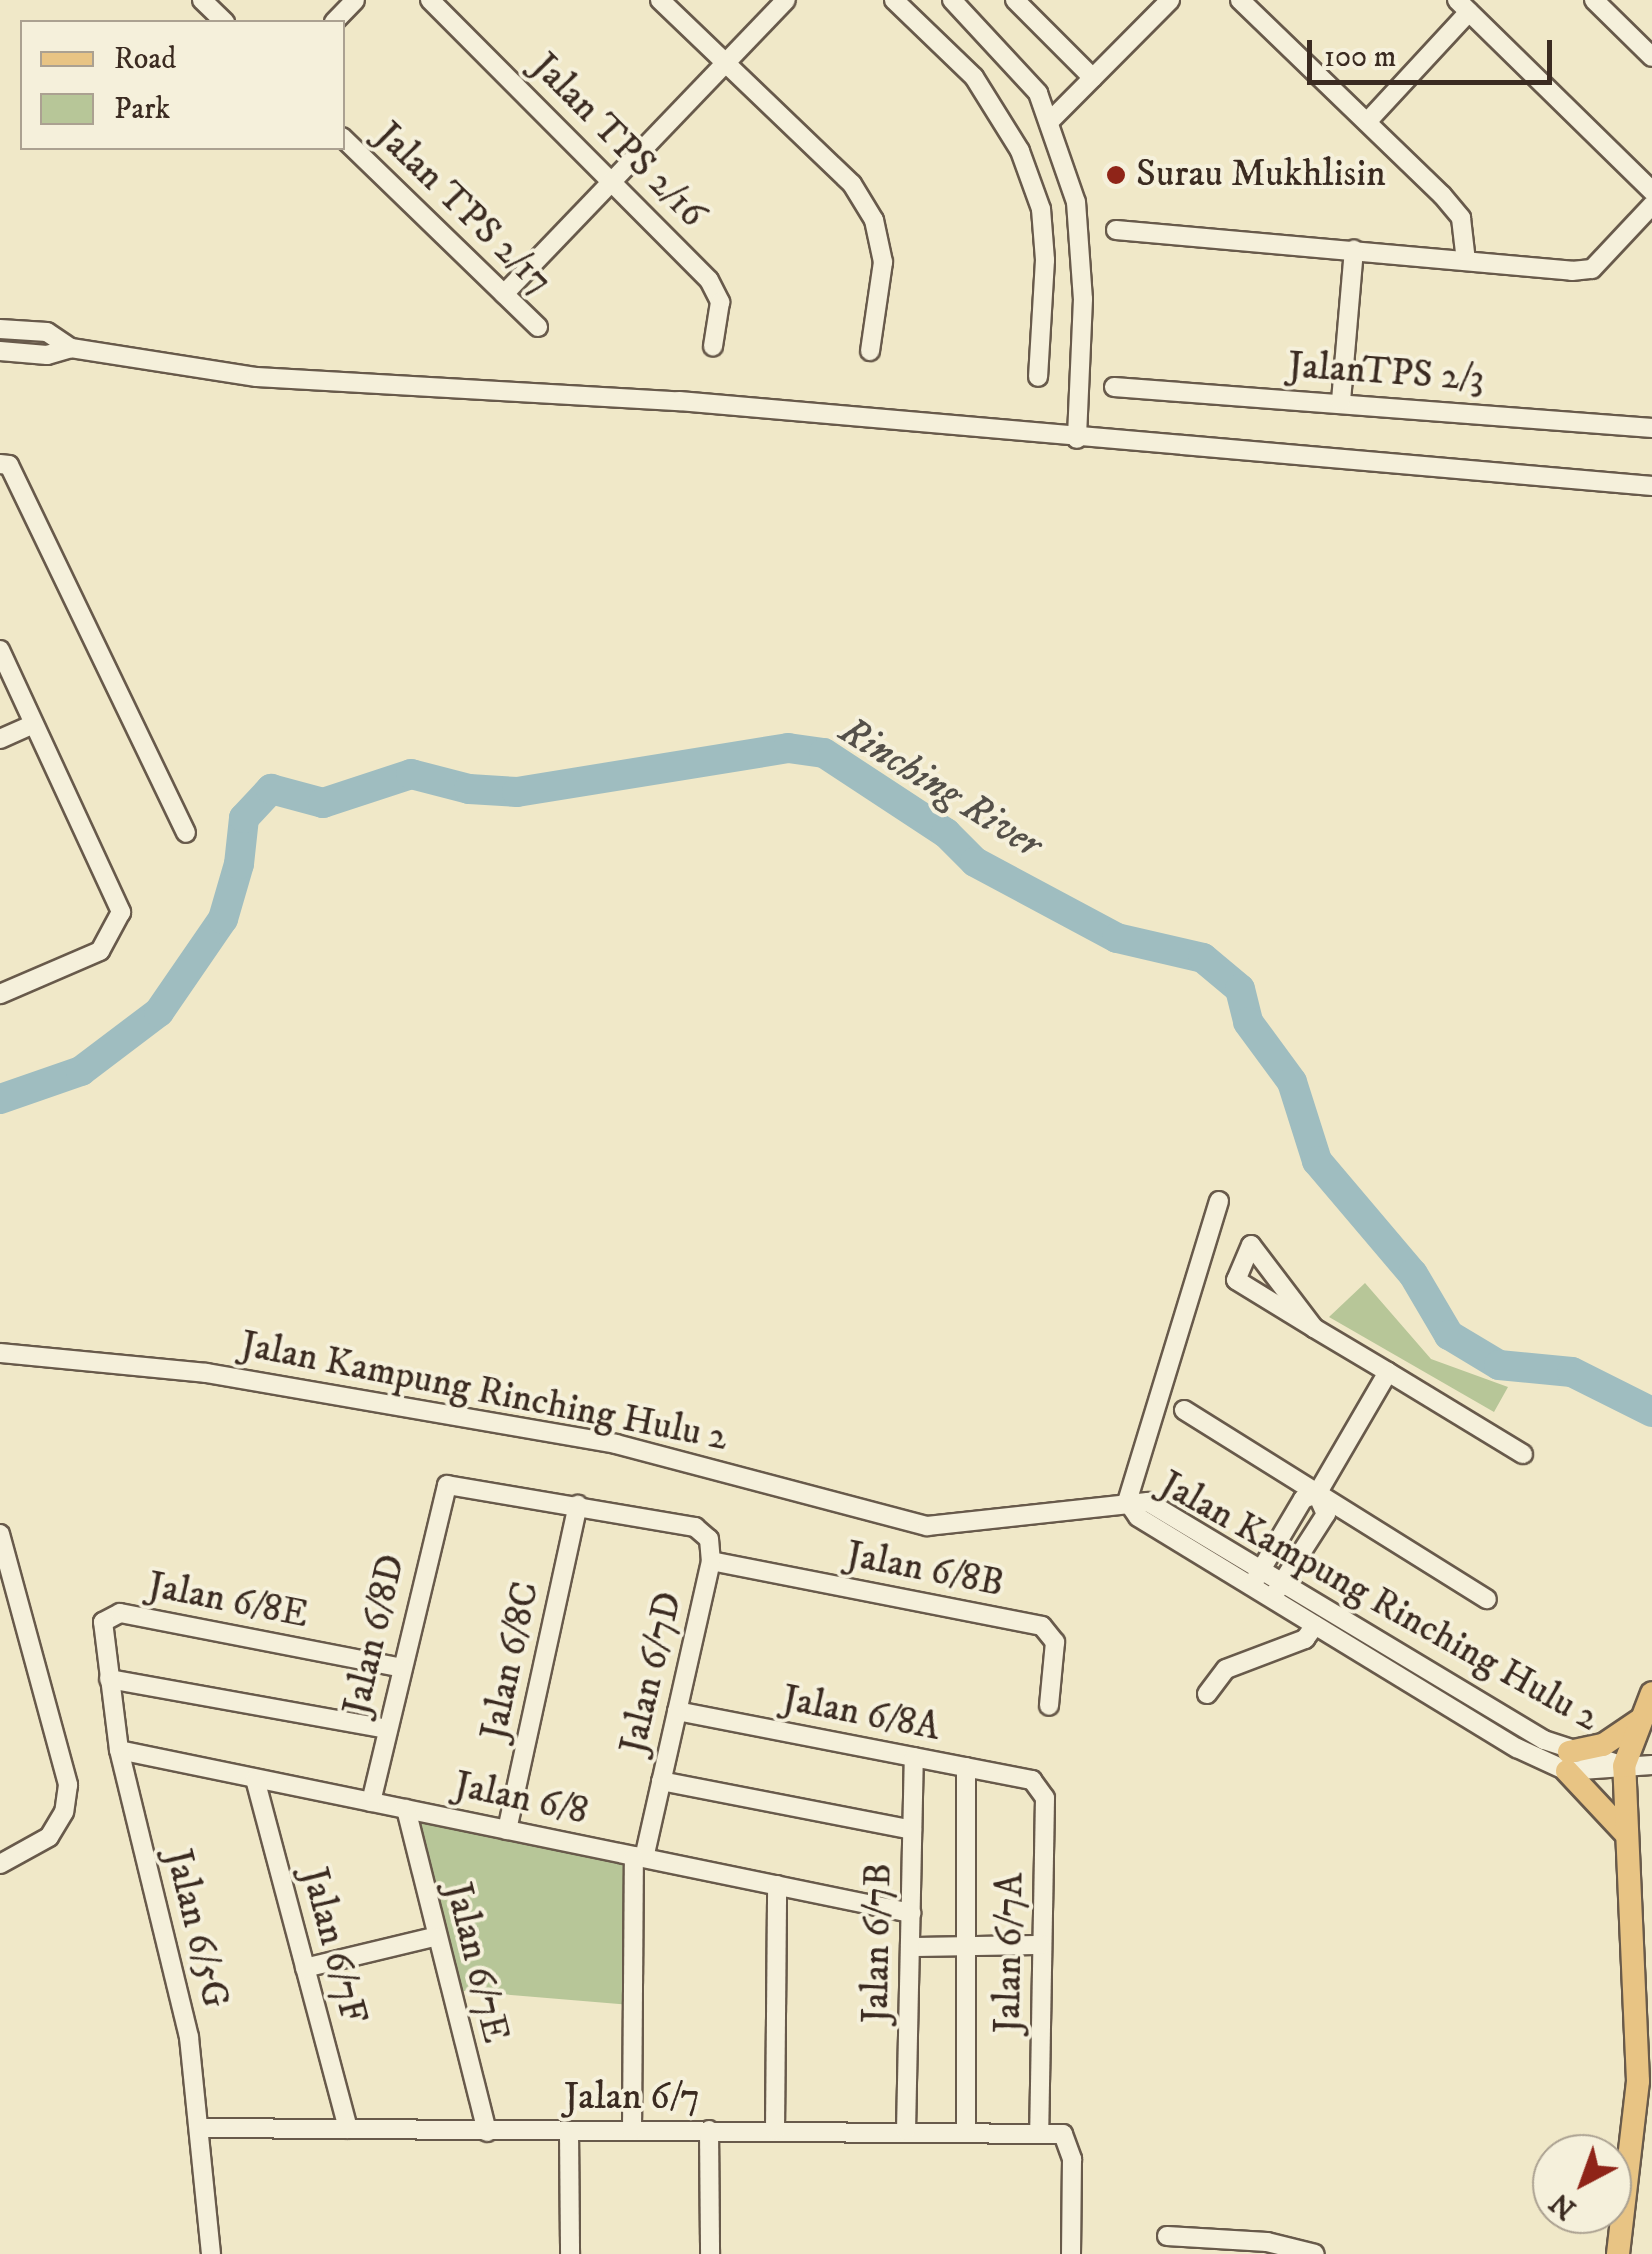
<!DOCTYPE html>
<html>
<head>
<meta charset="utf-8">
<style>
	body { margin:0 }
	#map { position:relative; width:1652px; height:2254px; overflow:hidden; background:#f0e8c8; font-family:"IM FELL DW Pica",serif }
	div>[style] { position:absolute }
	.green>* { inset:0; background:#b7c698 }
	.river>* { height:30px; margin:-15px; padding:0 15px; transform-origin:15px; border-radius:15px; background:#9fbdc0 }
	.roads { filter:drop-shadow(2px 0 #685a4b) drop-shadow(-2px 0 #685a4b) drop-shadow(0 2px #685a4b) drop-shadow(0 -2px #685a4b) }
	.minor>* { height:18px; margin:-9px; padding:0 9px; transform-origin:9px; border-radius:9px; background:#f5f0db }
	.major>* { height:22px; margin:-11px; padding:0 11px; transform-origin:11px; border-radius:11px; background:#e8c484 }
	.dots>* { width:28px; height:28px; translate:-50% -50%; box-sizing:border-box; border:5px solid #f5f0db; border-radius:50% }
	span { translate:-50% -50%; white-space:nowrap; text-align:center; line-height:1.15; -webkit-text-stroke:8px #f5f0db; paint-order:stroke }
	.street-label { font-size:38px; color:#3b2b21 }
	.poi-label { font-size:38px; color:#3b2b21 }
	.left { translate:0 -50%; text-align:left }
	.water-label { font-size:40px; color:#545049; font-style:italic }
	.legend { position:absolute; left:20px; top:20px; width:325px; height:130px; box-sizing:border-box; background:#f5f0db; border:2px solid #aba191; margin:0; padding:12px 18px; list-style:none; font-size:30px; color:#3b2b21 }
	.legend li { display:flex; align-items:center; gap:20px; height:50px }
	.legend b { width:50px; border:2px solid #aba191 }
	.north { position:absolute; left:1532px; top:2134px; width:100px; height:100px; box-sizing:border-box; background:#f5f0db; border:2px solid #aba191; border-radius:50%; rotate:221deg; font-size:28px; font-weight:700; line-height:40px; text-align:center; color:#3b2b21 }
	.north::after { content:''; display:block; margin:auto; width:35px; height:45px; background:#8f2418; clip-path:polygon(50% 0,100% 100%,50% 72%,0 100%) }
	.scale { position:absolute; left:1307px; top:40px; width:245px; height:45px; box-sizing:border-box; border:5px solid #3b2b21; border-top:0; padding-left:12px; font-size:30px; line-height:35px; white-space:nowrap; color:#3b2b21; -webkit-text-stroke:8px #f5f0db; paint-order:stroke }
</style>
</head>
<body>
<div id="map">
	<div class="green">
		<i style="clip-path:polygon(1365px 1283px,1431px 1359px,1508px 1387px,1494px 1412px,1329px 1317px)"></i>
		<i style="clip-path:polygon(409px 1813px,632px 1857px,631px 2005px,452px 1990px)"></i>
	</div>
	<div class="river">
		<i style="left:0;top:1099px;width:86px;rotate:-19.1deg"></i>
		<i style="left:81px;top:1071px;width:98px;rotate:-37.1deg"></i>
		<i style="left:159px;top:1012px;width:113px;rotate:-55.5deg"></i>
		<i style="left:223px;top:919px;width:57px;rotate:-73.8deg"></i>
		<i style="left:239px;top:864px;width:46px;rotate:-83.8deg"></i>
		<i style="left:244px;top:818px;width:40px;rotate:-47deg"></i>
		<i style="left:271px;top:789px;width:54px;rotate:15.1deg"></i>
		<i style="left:323px;top:803px;width:93px;rotate:-18.2deg"></i>
		<i style="left:411px;top:774px;width:60px;rotate:14.5deg"></i>
		<i style="left:469px;top:789px;width:48px;rotate:3.6deg"></i>
		<i style="left:517px;top:792px;width:275px;rotate:-9.2deg"></i>
		<i style="left:788px;top:748px;width:36px;rotate:8deg"></i>
		<i style="left:824px;top:753px;width:146px;rotate:33.3deg"></i>
		<i style="left:946px;top:833px;width:41px;rotate:45deg"></i>
		<i style="left:975px;top:862px;width:161px;rotate:28.2deg"></i>
		<i style="left:1117px;top:938px;width:88px;rotate:13.1deg"></i>
		<i style="left:1203px;top:958px;width:48px;rotate:40deg"></i>
		<i style="left:1240px;top:989px;width:34px;rotate:76deg"></i>
		<i style="left:1248px;top:1022px;width:74px;rotate:53.7deg"></i>
		<i style="left:1292px;top:1082px;width:83px;rotate:72.4deg"></i>
		<i style="left:1317px;top:1161px;width:148px;rotate:49.7deg"></i>
		<i style="left:1413px;top:1274px;width:71px;rotate:59.5deg"></i>
		<i style="left:1449px;top:1335px;width:58px;rotate:31deg"></i>
		<i style="left:1499px;top:1365px;width:73px;rotate:5.5deg"></i>
		<i style="left:1572px;top:1372px;width:89px;rotate:26.6deg"></i>
	</div>
	<div class="roads">
		<div class="minor">
			<i style="left:202px;top:0;width:32px;rotate:44deg"></i>
			<i style="left:430px;top:0;width:395px;rotate:45.1deg"></i>
			<i style="left:709px;top:280px;width:25px;rotate:63deg"></i>
			<i style="left:720px;top:302px;width:45px;rotate:99deg"></i>
			<i style="left:660px;top:0;width:266px;rotate:43.8deg"></i>
			<i style="left:852px;top:184px;width:42px;rotate:58.6deg"></i>
			<i style="left:874px;top:220px;width:43px;rotate:77.9deg"></i>
			<i style="left:883px;top:262px;width:90px;rotate:98.3deg"></i>
			<i style="left:894px;top:0;width:111px;rotate:43.9deg"></i>
			<i style="left:974px;top:77px;width:87px;rotate:58.1deg"></i>
			<i style="left:1020px;top:151px;width:62px;rotate:70.1deg"></i>
			<i style="left:1041px;top:209px;width:51px;rotate:85.5deg"></i>
			<i style="left:1045px;top:260px;width:117px;rotate:93.4deg"></i>
			<i style="left:952px;top:0;width:127px;rotate:47.2deg"></i>
			<i style="left:1038px;top:93px;width:115px;rotate:70.8deg"></i>
			<i style="left:1076px;top:202px;width:97px;rotate:85.9deg"></i>
			<i style="left:1083px;top:299px;width:140px;rotate:92.5deg"></i>
			<i style="left:1015px;top:0;width:110px;rotate:45deg"></i>
			<i style="left:1240px;top:0;width:281px;rotate:44deg"></i>
			<i style="left:1442px;top:195px;width:30px;rotate:50deg"></i>
			<i style="left:1461px;top:218px;width:43px;rotate:83.4deg"></i>
			<i style="left:1457px;top:0;width:273px;rotate:44.4deg"></i>
			<i style="left:1594px;top:0;width:81px;rotate:44.5deg"></i>
			<i style="left:334px;top:22px;width:30px;rotate:-46deg"></i>
			<i style="left:1051px;top:120px;width:169px;rotate:-45.2deg"></i>
			<i style="left:1367px;top:122px;width:150px;rotate:-47.2deg"></i>
			<i style="left:342px;top:137px;width:273px;rotate:44.1deg"></i>
			<i style="left:1116px;top:230px;width:458px;rotate:5.1deg"></i>
			<i style="left:1572px;top:271px;width:20px;rotate:-6deg"></i>
			<i style="left:1592px;top:269px;width:88px;rotate:-46.8deg"></i>
			<i style="left:504px;top:294px;width:407px;rotate:-46.2deg"></i>
			<i style="left:0;top:329px;width:47px;rotate:3.7deg"></i>
			<i style="left:47px;top:332px;width:29px;rotate:34deg"></i>
			<i style="left:71px;top:348px;width:188px;rotate:8.9deg"></i>
			<i style="left:257px;top:377px;width:423px;rotate:3.3deg"></i>
			<i style="left:679px;top:401px;width:977px;rotate:4.99deg"></i>
			<i style="left:0;top:351px;width:47px;rotate:4.9deg"></i>
			<i style="left:47px;top:355px;width:25px;rotate:-16deg"></i>
			<i style="left:1114px;top:387px;width:540px;rotate:4.36deg"></i>
			<i style="left:1341px;top:401px;width:152px;rotate:-85.1deg"></i>
			<i style="left:0;top:464px;width:9px;rotate:6deg"></i>
			<i style="left:9px;top:465px;width:408px;rotate:64.3deg"></i>
			<i style="left:0;top:650px;width:289px;rotate:65.2deg"></i>
			<i style="left:121px;top:912px;width:44px;rotate:118.3deg"></i>
			<i style="left:100px;top:951px;width:109px;rotate:156.7deg"></i>
			<i style="left:0;top:739px;width:36px;rotate:-24deg"></i>
			<i style="left:1219px;top:1201px;width:314px;rotate:107deg"></i>
			<i style="left:1127px;top:1501px;width:19px;rotate:55deg"></i>
			<i style="left:1138px;top:1517px;width:444px;rotate:31.4deg"></i>
			<i style="left:1517px;top:1748px;width:55px;rotate:24.7deg"></i>
			<i style="left:1567px;top:1771px;width:85px;rotate:-4deg"></i>
			<i style="left:1314px;top:1328px;width:104px;rotate:-127.2deg"></i>
			<i style="left:1251px;top:1245px;width:38px;rotate:113deg"></i>
			<i style="left:1236px;top:1280px;width:92px;rotate:31.6deg"></i>
			<i style="left:1314px;top:1328px;width:86px;rotate:30.7deg"></i>
			<i style="left:1388px;top:1372px;width:158px;rotate:31.3deg"></i>
			<i style="left:0;top:1353px;width:207px;rotate:5.5deg"></i>
			<i style="left:206px;top:1373px;width:416px;rotate:9.8deg"></i>
			<i style="left:616px;top:1444px;width:322px;rotate:14.8deg"></i>
			<i style="left:927px;top:1526px;width:222px;rotate:-6.2deg"></i>
			<i style="left:1148px;top:1502px;width:462px;rotate:31deg"></i>
			<i style="left:1544px;top:1740px;width:84px;rotate:18deg"></i>
			<i style="left:1184px;top:1410px;width:357px;rotate:32deg"></i>
			<i style="left:1317px;top:1494px;width:141px;rotate:-59.8deg"></i>
			<i style="left:0;top:1534px;width:260px;rotate:74.8deg"></i>
			<i style="left:68px;top:1785px;width:27px;rotate:98deg"></i>
			<i style="left:64px;top:1812px;width:29px;rotate:121deg"></i>
			<i style="left:49px;top:1837px;width:56px;rotate:151.1deg"></i>
			<i style="left:711px;top:1561px;width:337px;rotate:11.1deg"></i>
			<i style="left:1042px;top:1626px;width:21px;rotate:51deg"></i>
			<i style="left:1055px;top:1642px;width:64px;rotate:95.4deg"></i>
			<i style="left:1255px;top:1580px;width:94px;rotate:-59.3deg"></i>
			<i style="left:1303px;top:1499px;width:15px;rotate:-20deg"></i>
			<i style="left:1317px;top:1494px;width:22px;rotate:66deg"></i>
			<i style="left:1326px;top:1514px;width:93px;rotate:122.7deg"></i>
			<i style="left:109px;top:1679px;width:283px;rotate:10.2deg"></i>
			<i style="left:1207px;top:1694px;width:31px;rotate:-53deg"></i>
			<i style="left:1226px;top:1669px;width:85px;rotate:-20.8deg"></i>
			<i style="left:1305px;top:1639px;width:17px;rotate:-54deg"></i>
			<i style="left:677px;top:1711px;width:362px;rotate:11deg"></i>
			<i style="left:1032px;top:1780px;width:22px;rotate:54deg"></i>
			<i style="left:1045px;top:1798px;width:333px;rotate:91deg"></i>
			<i style="left:119px;top:1750px;width:809px;rotate:11.63deg"></i>
			<i style="left:255px;top:1779px;width:362px;rotate:75.1deg"></i>
			<i style="left:661px;top:1781px;width:256px;rotate:11deg"></i>
			<i style="left:371px;top:1802px;width:326px;rotate:-76.5deg"></i>
			<i style="left:447px;top:1485px;width:252px;rotate:9.6deg"></i>
			<i style="left:695px;top:1527px;width:18px;rotate:41deg"></i>
			<i style="left:709px;top:1539px;width:22px;rotate:85deg"></i>
			<i style="left:711px;top:1561px;width:304px;rotate:102.7deg"></i>
			<i style="left:406px;top:1809px;width:333px;rotate:75.9deg"></i>
			<i style="left:507px;top:1830px;width:333px;rotate:-77.7deg"></i>
			<i style="left:910px;top:1947px;width:132px;rotate:-0.9deg"></i>
			<i style="left:305px;top:1968px;width:133px;rotate:-13.5deg"></i>
			<i style="left:201px;top:2128px;width:862px;rotate:0.4deg"></i>
			<i style="left:1063px;top:2134px;width:27px;rotate:70deg"></i>
			<i style="left:1072px;top:2159px;width:95px;rotate:90.6deg"></i>
			<i style="left:709px;top:2130px;width:124px;rotate:89.5deg"></i>
			<i style="left:569px;top:2131px;width:123px;rotate:89.5deg"></i>
			<i style="left:632px;top:2131px;width:275px;rotate:-89.6deg"></i>
			<i style="left:775px;top:2131px;width:246px;rotate:-89.5deg"></i>
			<i style="left:906px;top:2131px;width:374px;rotate:-88.8deg"></i>
			<i style="left:966px;top:2131px;width:364px;rotate:-90deg"></i>
			<i style="left:1167px;top:2236px;width:100px;rotate:3.4deg"></i>
			<i style="left:1267px;top:2242px;width:49px;rotate:14deg"></i>
			<i style="left:211px;top:2254px;width:218px;rotate:-95.8deg"></i>
			<i style="left:189px;top:2037px;width:295px;rotate:-103.7deg"></i>
			<i style="left:119px;top:1750px;width:129px;rotate:-97.1deg"></i>
			<i style="left:103px;top:1622px;width:19px;rotate:-28deg"></i>
			<i style="left:120px;top:1613px;width:287px;rotate:11deg"></i>
		</div>
		<div class="major">
			<i style="left:1569px;top:1752px;width:35px;rotate:-12deg"></i>
			<i style="left:1603px;top:1745px;width:45px;rotate:-34deg"></i>
			<i style="left:1567px;top:1771px;width:85px;rotate:46.9deg"></i>
			<i style="left:1618px;top:2254px;width:174px;rotate:-83.4deg"></i>
			<i style="left:1638px;top:2081px;width:315px;rotate:-92.5deg"></i>
			<i style="left:1624px;top:1766px;width:78px;rotate:-69deg"></i>
		</div>
	</div>
	<div class="dots">
		<i style="left:1116px;top:175px;background:#8f2418"></i>
	</div>
	<div class="street-label">
		<span style="left:618px;top:141px;rotate:45deg">Jalan TPS 2/16</span>
		<span style="left:463px;top:209px;rotate:44deg">Jalan TPS 2/17</span>
		<span style="left:1386px;top:373px;rotate:4deg">JalanTPS 2/3</span>
		<span style="left:484px;top:1392px;rotate:11deg">Jalan Kampung Rinching Hulu 2</span>
		<span style="left:925px;top:1570px;rotate:11deg">Jalan 6/8B</span>
		<span style="left:228px;top:1601px;rotate:11deg">Jalan 6/8E</span>
		<span style="left:1379px;top:1602px;rotate:29deg">Jalan Kampung Rinching Hulu 2</span>
		<span style="left:375px;top:1635px;rotate:-77deg">Jalan 6/8D</span>
		<span style="left:511px;top:1661px;rotate:-78deg">Jalan 6/8C</span>
		<span style="left:652px;top:1673px;rotate:-77deg">Jalan 6/7D</span>
		<span style="left:861px;top:1714px;rotate:11deg">Jalan 6/8A</span>
		<span style="left:521px;top:1799px;rotate:12deg">Jalan 6/8</span>
		<span style="left:196px;top:1929px;rotate:76deg">Jalan 6/5G</span>
		<span style="left:878px;top:1943px;rotate:-89deg">Jalan 6/7B</span>
		<span style="left:333px;top:1946px;rotate:75deg">Jalan 6/7F</span>
		<span style="left:1010px;top:1953px;rotate:-89deg">Jalan 6/7A</span>
		<span style="left:476px;top:1963px;rotate:76deg">Jalan 6/7E</span>
		<span style="left:632px;top:2098px">Jalan 6/7</span>
	</div>
	<div class="poi-label">
		<span class="left" style="left:1136px;top:175px">Surau Mukhlisin</span>
	</div>
	<div class="water-label">
		<span style="left:940px;top:788px;rotate:32deg">Rinching River</span>
	</div>
	<ul class="legend">
	<li><b style="height:12px;background:#e8c484"></b>Road</li>
	<li><b style="height:28px;background:#b7c698"></b>Park</li>
	</ul>
	<div class="north">N</div>
	<div class="scale">100 m</div>
</div>
</body>
</html>
